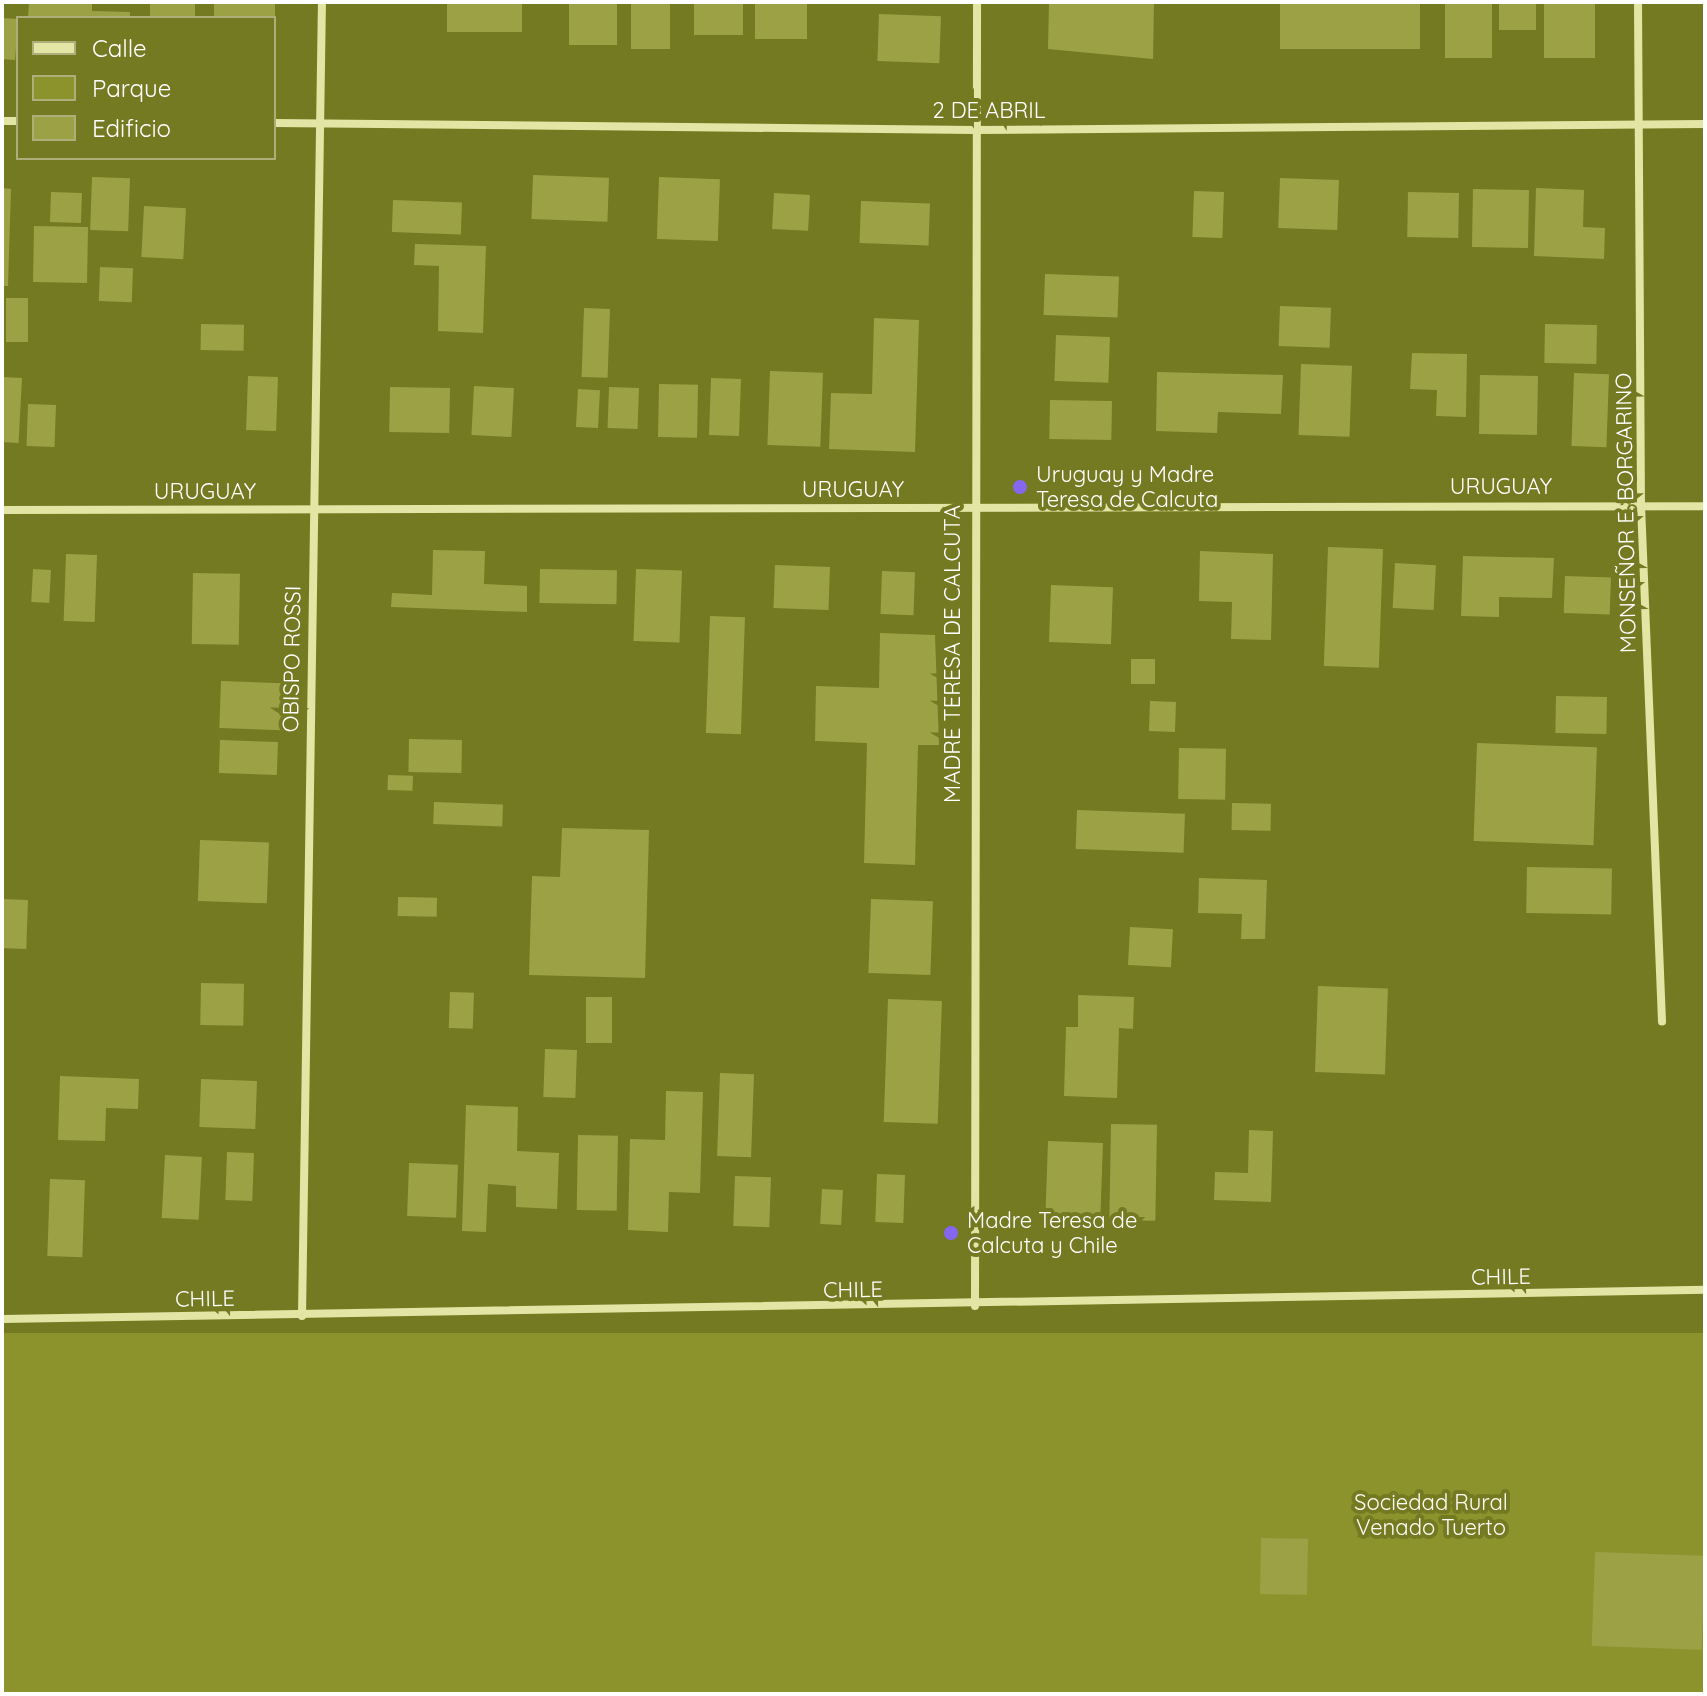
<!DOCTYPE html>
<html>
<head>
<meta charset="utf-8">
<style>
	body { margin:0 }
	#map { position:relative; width:1707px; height:1696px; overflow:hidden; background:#747a22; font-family:Quicksand,sans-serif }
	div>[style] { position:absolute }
	.green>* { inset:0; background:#8c922c; transform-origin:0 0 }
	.building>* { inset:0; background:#9ca146; transform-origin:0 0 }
	.path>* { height:5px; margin-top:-2.5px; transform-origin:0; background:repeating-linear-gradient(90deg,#e2e5a4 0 4px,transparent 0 10px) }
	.minor>* { height:8px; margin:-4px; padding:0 4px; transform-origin:4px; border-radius:4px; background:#e2e5a4 }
	.dots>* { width:22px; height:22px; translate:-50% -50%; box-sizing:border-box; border:4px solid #747a22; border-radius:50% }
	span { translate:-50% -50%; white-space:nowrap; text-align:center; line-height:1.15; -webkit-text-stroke:8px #747a22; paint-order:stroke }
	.street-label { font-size:22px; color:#fff }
	.poi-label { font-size:22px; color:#fff }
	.left { translate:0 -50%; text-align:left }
	.park-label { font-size:22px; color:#fcfdf4 }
	.frame { position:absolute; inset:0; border:4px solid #fff; pointer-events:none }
	.legend { position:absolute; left:16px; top:16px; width:260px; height:144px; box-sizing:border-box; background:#747a22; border:2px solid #acaf7a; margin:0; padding:10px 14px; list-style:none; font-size:24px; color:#fff }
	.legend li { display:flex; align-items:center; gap:16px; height:40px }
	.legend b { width:40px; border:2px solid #acaf7a }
</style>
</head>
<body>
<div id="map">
	<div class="green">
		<i style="left:1705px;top:1333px;width:361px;height:1703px;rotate:90deg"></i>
	</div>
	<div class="building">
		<i style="clip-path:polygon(29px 2px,92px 2px,92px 11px,130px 12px,130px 18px,28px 18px)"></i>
		<i style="left:150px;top:2px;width:45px;height:16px"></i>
		<i style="left:214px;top:2px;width:61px;height:16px"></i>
		<i style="left:447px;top:2px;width:75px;height:30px"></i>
		<i style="left:569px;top:2px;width:48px;height:43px"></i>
		<i style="left:631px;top:2px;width:39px;height:47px"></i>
		<i style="left:694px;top:2px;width:49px;height:33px"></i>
		<i style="left:755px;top:2px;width:52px;height:37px"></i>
		<i style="clip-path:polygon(1049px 2px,1154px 2px,1153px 59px,1048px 49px)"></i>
		<i style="left:1280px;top:2px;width:140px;height:47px"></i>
		<i style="left:1445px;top:2px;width:47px;height:56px"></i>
		<i style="left:1499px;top:2px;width:37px;height:28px"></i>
		<i style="left:1544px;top:2px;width:51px;height:56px"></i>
		<i style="left:879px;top:14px;width:62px;height:47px;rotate:2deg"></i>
		<i style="left:2px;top:18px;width:16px;height:41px;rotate:4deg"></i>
		<i style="left:533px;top:175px;width:76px;height:44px;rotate:2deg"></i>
		<i style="left:92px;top:177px;width:38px;height:53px;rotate:2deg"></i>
		<i style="left:659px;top:177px;width:61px;height:62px;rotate:2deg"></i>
		<i style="left:1280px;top:178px;width:59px;height:50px;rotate:2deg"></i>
		<i style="clip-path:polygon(2px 188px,11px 189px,8px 286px,2px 286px)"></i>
		<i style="clip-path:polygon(1536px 188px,1584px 190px,1583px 227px,1605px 228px,1604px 259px,1534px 256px)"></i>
		<i style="left:1473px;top:189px;width:56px;height:58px;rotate:1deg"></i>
		<i style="left:1194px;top:191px;width:30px;height:46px;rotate:2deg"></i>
		<i style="left:51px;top:192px;width:31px;height:30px;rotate:2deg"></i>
		<i style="left:1408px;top:192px;width:51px;height:45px;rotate:1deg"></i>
		<i style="left:774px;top:193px;width:36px;height:36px;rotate:3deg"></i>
		<i style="left:393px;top:200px;width:69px;height:32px;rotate:2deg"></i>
		<i style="left:861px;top:201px;width:69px;height:42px;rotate:2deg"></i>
		<i style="left:144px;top:206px;width:42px;height:51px;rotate:3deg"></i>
		<i style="left:34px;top:226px;width:54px;height:56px;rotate:1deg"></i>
		<i style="clip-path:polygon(415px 244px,486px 246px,483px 333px,438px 331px,439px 266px,414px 265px)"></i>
		<i style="left:100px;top:267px;width:33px;height:34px;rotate:2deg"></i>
		<i style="left:1045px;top:274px;width:74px;height:41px;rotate:2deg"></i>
		<i style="left:6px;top:298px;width:22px;height:44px"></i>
		<i style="left:1280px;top:306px;width:51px;height:40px;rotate:2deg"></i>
		<i style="left:584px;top:308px;width:26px;height:69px;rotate:2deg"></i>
		<i style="clip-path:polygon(874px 318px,919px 320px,915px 452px,829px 449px,831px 393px,872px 394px)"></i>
		<i style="left:201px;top:324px;width:43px;height:26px;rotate:1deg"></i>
		<i style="left:1545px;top:324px;width:52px;height:39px;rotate:1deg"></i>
		<i style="left:1056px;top:335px;width:54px;height:46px;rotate:2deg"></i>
		<i style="clip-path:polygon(1412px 353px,1467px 354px,1466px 417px,1436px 416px,1437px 390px,1410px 389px)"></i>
		<i style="left:1301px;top:364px;width:51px;height:71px;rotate:2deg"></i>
		<i style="left:770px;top:371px;width:53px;height:74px;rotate:2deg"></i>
		<i style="clip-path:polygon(1157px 372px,1283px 375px,1281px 414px,1218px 412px,1217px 433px,1156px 431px)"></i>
		<i style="left:1574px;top:373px;width:35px;height:73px;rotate:2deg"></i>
		<i style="left:1480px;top:375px;width:58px;height:59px;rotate:1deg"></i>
		<i style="left:248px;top:376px;width:30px;height:54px;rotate:2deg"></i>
		<i style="left:2px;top:377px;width:20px;height:65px;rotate:3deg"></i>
		<i style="left:711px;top:378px;width:30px;height:57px;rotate:2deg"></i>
		<i style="left:659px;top:384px;width:39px;height:53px;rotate:1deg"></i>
		<i style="left:474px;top:386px;width:40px;height:49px;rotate:3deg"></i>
		<i style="left:390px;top:387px;width:60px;height:45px;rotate:1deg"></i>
		<i style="left:609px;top:387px;width:30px;height:41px;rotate:2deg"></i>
		<i style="left:578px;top:389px;width:22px;height:38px;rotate:3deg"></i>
		<i style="left:1050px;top:400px;width:62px;height:39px;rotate:1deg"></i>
		<i style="left:28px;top:404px;width:28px;height:42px;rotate:2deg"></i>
		<i style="left:1328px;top:547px;width:55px;height:119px;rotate:2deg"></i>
		<i style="clip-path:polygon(433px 550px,485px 551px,484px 584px,527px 586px,527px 612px,391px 607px,392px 593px,432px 595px)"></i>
		<i style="clip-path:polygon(1200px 551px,1273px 554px,1271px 640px,1231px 639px,1232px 602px,1199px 601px)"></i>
		<i style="left:66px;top:554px;width:31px;height:67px;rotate:2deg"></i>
		<i style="clip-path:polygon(1463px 556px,1554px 558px,1552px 598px,1499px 597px,1499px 617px,1461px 616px)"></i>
		<i style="left:1395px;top:563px;width:41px;height:45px;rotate:3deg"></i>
		<i style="left:775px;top:565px;width:55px;height:43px;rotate:2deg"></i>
		<i style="left:33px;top:569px;width:18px;height:33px;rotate:3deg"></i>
		<i style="left:540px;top:569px;width:77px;height:34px;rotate:1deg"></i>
		<i style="left:636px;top:569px;width:46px;height:72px;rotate:2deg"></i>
		<i style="left:882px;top:571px;width:33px;height:43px;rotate:2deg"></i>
		<i style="left:193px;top:573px;width:47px;height:71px;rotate:1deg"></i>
		<i style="left:1565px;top:576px;width:46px;height:37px;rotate:2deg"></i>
		<i style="left:1051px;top:585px;width:62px;height:57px;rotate:2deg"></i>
		<i style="left:710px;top:616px;width:35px;height:117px;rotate:2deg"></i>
		<i style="clip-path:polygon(880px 633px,935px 635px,939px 745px,918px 745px,915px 865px,864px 863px,867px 743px,815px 741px,816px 686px,879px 688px)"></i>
		<i style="left:1131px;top:659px;width:24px;height:25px"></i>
		<i style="left:221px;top:681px;width:62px;height:47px;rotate:2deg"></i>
		<i style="left:1556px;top:696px;width:51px;height:37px;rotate:1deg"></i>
		<i style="left:1150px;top:701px;width:26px;height:30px;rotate:2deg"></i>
		<i style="left:409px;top:739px;width:53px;height:33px;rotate:1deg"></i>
		<i style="left:220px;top:740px;width:58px;height:33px;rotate:2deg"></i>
		<i style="left:1477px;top:743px;width:120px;height:98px;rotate:2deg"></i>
		<i style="left:1179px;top:748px;width:47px;height:51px;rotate:1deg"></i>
		<i style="left:388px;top:775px;width:25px;height:15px;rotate:2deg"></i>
		<i style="left:434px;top:802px;width:69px;height:22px;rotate:2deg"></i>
		<i style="left:1232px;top:803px;width:39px;height:27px;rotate:1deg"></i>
		<i style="left:1077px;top:810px;width:108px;height:39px;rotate:2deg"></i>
		<i style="clip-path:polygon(562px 828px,649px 830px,645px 978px,529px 975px,532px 876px,560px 877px)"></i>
		<i style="left:200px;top:840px;width:69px;height:61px;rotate:2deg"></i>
		<i style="left:1527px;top:867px;width:85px;height:46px;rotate:1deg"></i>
		<i style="clip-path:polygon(1199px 878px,1267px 880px,1265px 939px,1241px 939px,1242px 914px,1198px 913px)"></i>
		<i style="left:398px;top:897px;width:39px;height:19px;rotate:1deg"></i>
		<i style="left:2px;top:899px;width:26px;height:49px;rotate:2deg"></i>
		<i style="left:871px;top:899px;width:62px;height:74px;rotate:2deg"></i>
		<i style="left:1130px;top:927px;width:43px;height:38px;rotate:3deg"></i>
		<i style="left:201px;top:983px;width:43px;height:42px;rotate:1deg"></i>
		<i style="left:1318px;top:986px;width:70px;height:86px;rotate:2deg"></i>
		<i style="left:450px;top:992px;width:24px;height:36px;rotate:2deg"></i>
		<i style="clip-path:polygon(1078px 995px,1134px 997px,1133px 1029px,1119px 1028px,1117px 1098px,1064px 1096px,1066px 1027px,1078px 1027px)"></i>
		<i style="left:586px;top:997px;width:26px;height:46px"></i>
		<i style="left:888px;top:999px;width:54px;height:123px;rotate:2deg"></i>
		<i style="left:545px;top:1049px;width:32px;height:48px;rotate:2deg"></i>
		<i style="left:720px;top:1073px;width:34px;height:83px;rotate:2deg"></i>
		<i style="clip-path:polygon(60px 1076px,139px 1079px,138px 1109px,106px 1108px,105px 1141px,58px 1140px)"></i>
		<i style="left:201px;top:1079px;width:56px;height:48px;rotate:2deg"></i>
		<i style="clip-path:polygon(666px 1091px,703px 1092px,700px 1193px,669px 1192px,668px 1232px,628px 1230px,630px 1139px,665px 1140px)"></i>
		<i style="clip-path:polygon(466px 1105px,518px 1107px,517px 1151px,559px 1153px,557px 1209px,516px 1207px,516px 1186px,488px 1184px,486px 1232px,462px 1231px)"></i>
		<i style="left:1111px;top:1124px;width:46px;height:96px;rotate:1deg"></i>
		<i style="clip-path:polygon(1249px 1130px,1273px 1131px,1271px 1202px,1214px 1200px,1215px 1172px,1248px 1173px)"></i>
		<i style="left:578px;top:1135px;width:40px;height:75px;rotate:1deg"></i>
		<i style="left:1048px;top:1141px;width:55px;height:81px;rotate:2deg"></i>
		<i style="left:227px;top:1152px;width:27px;height:48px;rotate:2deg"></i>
		<i style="left:165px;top:1155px;width:37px;height:63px;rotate:3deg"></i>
		<i style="left:409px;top:1163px;width:49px;height:53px;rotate:2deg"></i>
		<i style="left:877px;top:1174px;width:28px;height:48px;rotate:2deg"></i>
		<i style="left:735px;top:1176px;width:36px;height:50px;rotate:2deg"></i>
		<i style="left:50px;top:1179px;width:35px;height:77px;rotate:2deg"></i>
		<i style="left:822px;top:1189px;width:21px;height:35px;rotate:3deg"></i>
		<i style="left:1261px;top:1538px;width:47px;height:56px;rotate:1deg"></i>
		<i style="left:1595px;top:1552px;width:110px;height:94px;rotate:2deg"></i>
	</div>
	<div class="path">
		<i style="left:284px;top:1694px;width:155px"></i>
	</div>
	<div class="minor">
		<i style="left:1638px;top:2px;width:503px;rotate:89.66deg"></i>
		<i style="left:1641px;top:505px;width:517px;rotate:87.67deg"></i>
		<i style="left:2px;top:121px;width:16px"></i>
		<i style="left:274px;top:123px;width:701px;rotate:0.57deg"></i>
		<i style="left:975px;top:130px;width:730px;rotate:-0.47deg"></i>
		<i style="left:2px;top:510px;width:1703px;rotate:-0.13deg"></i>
		<i style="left:975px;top:1306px;width:1304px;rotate:-89.91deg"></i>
		<i style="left:302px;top:1316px;width:1314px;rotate:-89.13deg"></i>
		<i style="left:2px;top:1319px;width:1703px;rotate:-0.98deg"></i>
	</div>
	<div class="dots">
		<i style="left:1020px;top:487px;background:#8467f0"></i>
		<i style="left:951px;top:1233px;background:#8467f0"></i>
	</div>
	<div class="street-label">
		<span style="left:989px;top:111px">2 DE ABRIL</span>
		<span style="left:1501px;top:487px">URUGUAY</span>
		<span style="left:853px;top:490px">URUGUAY</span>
		<span style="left:205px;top:492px">URUGUAY</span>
		<span style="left:1626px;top:513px;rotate:-91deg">MONSEÑOR E. BORGARINO</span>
		<span style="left:953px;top:654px;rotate:-90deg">MADRE TERESA DE CALCUTA</span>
		<span style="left:292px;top:659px;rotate:-89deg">OBISPO ROSSI</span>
		<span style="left:1501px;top:1277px;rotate:-1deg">CHILE</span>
		<span style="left:853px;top:1290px;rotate:-1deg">CHILE</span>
		<span style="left:205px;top:1299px;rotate:-1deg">CHILE</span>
	</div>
	<div class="poi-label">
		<span class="left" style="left:1036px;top:487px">Uruguay y Madre<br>Teresa de Calcuta</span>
		<span class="left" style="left:967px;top:1233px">Madre Teresa de<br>Calcuta y Chile</span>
	</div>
	<div class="park-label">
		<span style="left:1431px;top:1515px">Sociedad Rural<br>Venado Tuerto</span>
	</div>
	<div class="frame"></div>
	<ul class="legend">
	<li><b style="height:10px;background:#e2e5a4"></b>Calle</li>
	<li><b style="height:22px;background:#8c922c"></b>Parque</li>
	<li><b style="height:22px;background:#9ca146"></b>Edificio</li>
	</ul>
</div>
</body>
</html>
